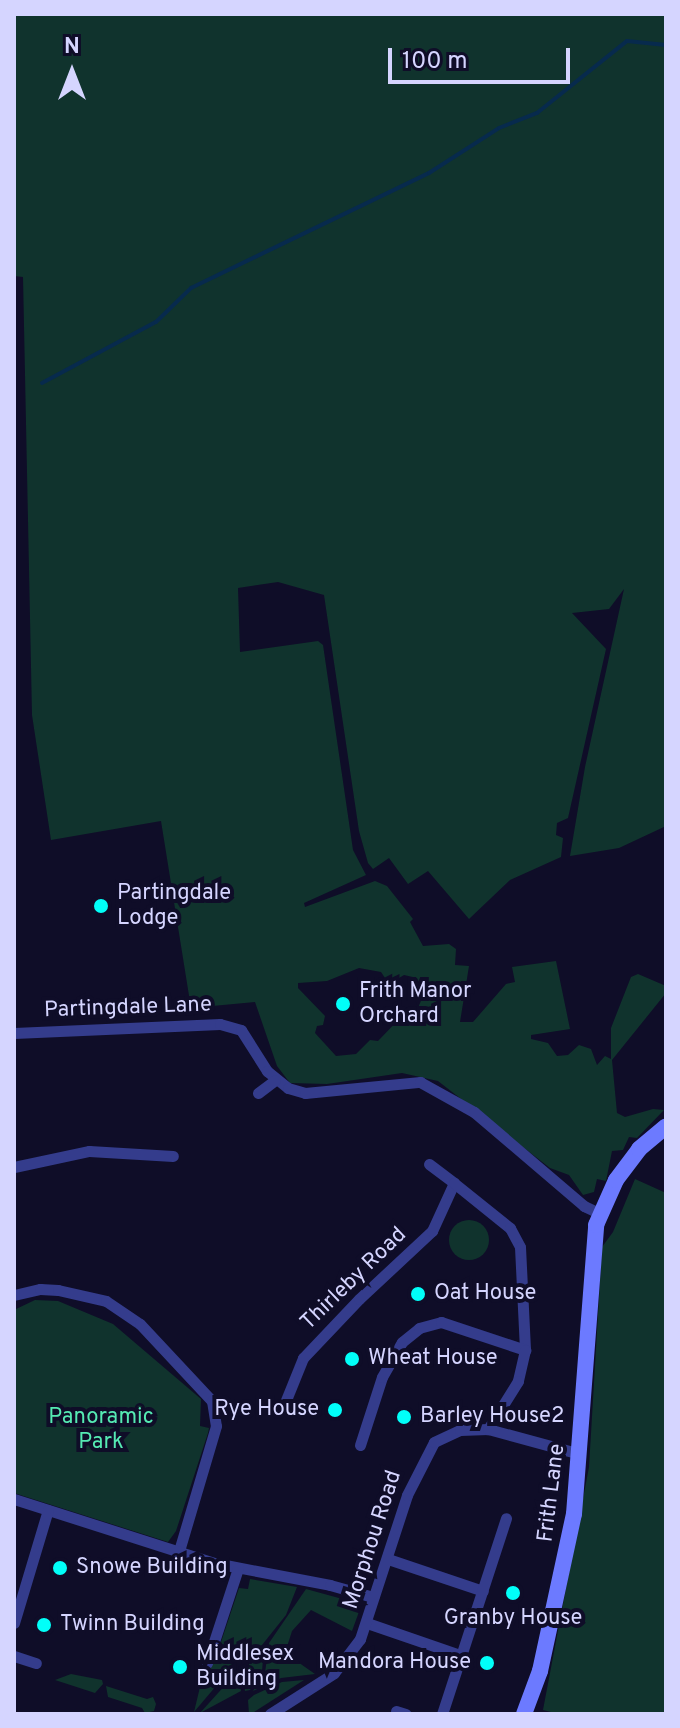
<!DOCTYPE html>
<html>
<head>
<meta charset="utf-8">
<style>
	body { margin:0 }
	#map { position:relative; width:680px; height:1728px; overflow:hidden; background:#0f0d28; font-family:Overpass,sans-serif }
	div>[style] { position:absolute }
	.green>* { inset:0; background:#10332d }
	.round { border-radius:50% }
	.stream>* { height:4px; margin:-2px; padding:0 2px; transform-origin:2px; border-radius:2px; background:#072a4d }
	.street>* { height:11px; margin:-5.5px; padding:0 5.5px; transform-origin:5.5px; border-radius:5.5px; background:#343c8c }
	.secondary>* { height:16px; margin:-8px; padding:0 8px; transform-origin:8px; border-radius:8px; background:#6c7aff }
	.dots>* { width:22px; height:22px; translate:-50% -50%; box-sizing:border-box; border:4px solid #0f0d28; border-radius:50% }
	span { translate:-50% -50%; white-space:nowrap; text-align:center; line-height:1.15; -webkit-text-stroke:8px #0f0d28; paint-order:stroke }
	.poi-label { font-size:22px; color:#d5d5ff }
	.left { translate:0 -50%; text-align:left }
	.right { translate:-100% -50%; text-align:right }
	.street-label { font-size:22px; color:#d5d5ff }
	.park-label { font-size:22px; color:#55eab3 }
	.frame { position:absolute; inset:0; border:16px solid #d5d5ff; pointer-events:none }
	.north { position:absolute; left:32px; top:32px; width:80px; height:80px; -webkit-text-stroke:6px #0f0d28; paint-order:stroke; rotate:0deg; font-size:22px; font-weight:700; line-height:32px; text-align:center; color:#d5d5ff }
	.north::after { content:''; display:block; margin:auto; width:28px; height:36px; background:#d5d5ff; clip-path:polygon(50% 0,100% 100%,50% 72%,0 100%) }
	.scale { position:absolute; left:388px; top:48px; width:182px; height:36px; box-sizing:border-box; border:4px solid #d5d5ff; border-top:0; padding-left:10px; font-size:24px; line-height:28px; white-space:nowrap; color:#d5d5ff; -webkit-text-stroke:6px #0f0d28; paint-order:stroke }
</style>
</head>
<body>
<div id="map">
	<div class="green">
		<i style="clip-path:polygon(evenodd,14px 14px,666px 14px,666px 826px,619px 848px,570px 856px,585px 767px,624px 589px,609px 609px,572px 613px,606px 649px,568px 818px,557px 823px,556px 835px,563px 838px,561px 857px,510px 880px,469px 919px,428px 871px,408px 884px,389px 858px,373px 869px,368px 863px,359px 831px,324px 595px,278px 582px,238px 588px,240px 652px,318px 641px,323px 645px,353px 850px,366px 875px,304px 903px,305px 907px,375px 881px,387px 886px,413px 919px,410px 922px,423px 946px,449px 944px,456px 949px,455px 965px,469px 966px,460px 1022px,473px 1022px,506px 984px,515px 982px,512px 967px,556px 961px,570px 1029px,531px 1035px,531px 1039px,548px 1043px,557px 1056px,568px 1055px,579px 1045px,591px 1049px,597px 1065px,605px 1056px,611px 1059px,611px 1028px,631px 977px,638px 974px,666px 986px,666px 993px,612px 1060px,617px 1113px,625px 1117px,653px 1109px,664px 1110px,637px 1138px,629px 1137px,623px 1150px,612px 1151px,606px 1181px,597px 1179px,594px 1192px,583px 1195px,569px 1175px,550px 1168px,438px 1081px,402px 1073px,327px 1084px,290px 1083px,277px 1066px,255px 1002px,191px 1008px,161px 821px,51px 840px,32px 715px,23px 277px,14px 276px,14px 14px,359px 968px,381px 972px,389px 984px,404px 975px,417px 978px,422px 988px,414px 1022px,402px 1016px,378px 1041px,370px 1040px,356px 1054px,336px 1056px,315px 1033px,317px 1026px,323px 1025px,325px 1016px,298px 988px,298px 983px,327px 981px,359px 968px)"></i>
		<i style="clip-path:polygon(635px 1179px,666px 1193px,666px 1714px,559px 1714px,543px 1710px,589px 1467px,602px 1247px,613px 1232px)"></i>
		<i class="round" style="left:449px;top:1220px;width:40px;height:40px"></i>
		<i style="clip-path:polygon(35px 1300px,58px 1301px,113px 1324px,201px 1399px,200px 1426px,209px 1428px,208px 1433px,176px 1531px,168px 1542px,14px 1493px,14px 1310px)"></i>
		<i style="clip-path:polygon(250px 1579px,297px 1587px,286px 1615px,262px 1645px,244px 1658px,229px 1654px,221px 1642px,239px 1588px,248px 1589px)"></i>
		<i style="clip-path:polygon(306px 1589px,357px 1603px,360px 1609px,352px 1631px,311px 1610px,292px 1631px,285px 1653px,315px 1674px,281px 1678px,253px 1691px,265px 1673px,269px 1643px)"></i>
		<i style="clip-path:polygon(264px 1648px,262px 1671px,250px 1690px,245px 1691px,243px 1671px)"></i>
		<i style="clip-path:polygon(216px 1656px,227px 1659px,233px 1666px,194px 1712px,200px 1687px)"></i>
		<i style="clip-path:polygon(238px 1671px,241px 1691px,200px 1713px,237px 1672px)"></i>
		<i style="clip-path:polygon(71px 1674px,102px 1680px,103px 1684px,95px 1693px,55px 1680px)"></i>
		<i style="clip-path:polygon(304px 1680px,251px 1714px,249px 1714px,248px 1700px,254px 1695px,282px 1682px)"></i>
		<i style="clip-path:polygon(106px 1686px,147px 1699px,153px 1697px,156px 1704px,154px 1711px,145px 1713px,142px 1708px,108px 1697px)"></i>
	</div>
	<div class="stream">
		<i style="left:42px;top:383px;width:129px;rotate:-28.2deg"></i>
		<i style="left:156px;top:322px;width:49px;rotate:-44.2deg"></i>
		<i style="left:191px;top:288px;width:264px;rotate:-25.8deg"></i>
		<i style="left:429px;top:173px;width:83px;rotate:-32.7deg"></i>
		<i style="left:499px;top:128px;width:41px;rotate:-21.5deg"></i>
		<i style="left:537px;top:113px;width:115px;rotate:-38.7deg"></i>
		<i style="left:627px;top:41px;width:39px;rotate:6deg"></i>
	</div>
	<div class="street">
		<i style="left:14px;top:1033px;width:206px;rotate:-2.5deg"></i>
		<i style="left:220px;top:1024px;width:22px;rotate:16deg"></i>
		<i style="left:241px;top:1030px;width:49px;rotate:57.6deg"></i>
		<i style="left:267px;top:1071px;width:27px;rotate:39deg"></i>
		<i style="left:288px;top:1088px;width:18px;rotate:16deg"></i>
		<i style="left:305px;top:1093px;width:116px;rotate:-5.5deg"></i>
		<i style="left:420px;top:1082px;width:62px;rotate:29.1deg"></i>
		<i style="left:474px;top:1112px;width:145px;rotate:40.5deg"></i>
		<i style="left:584px;top:1206px;width:17px;rotate:25deg"></i>
		<i style="left:258px;top:1093px;width:21px;rotate:-37deg"></i>
		<i style="left:429px;top:1164px;width:31px;rotate:37deg"></i>
		<i style="left:14px;top:1167px;width:77px;rotate:-12deg"></i>
		<i style="left:89px;top:1151px;width:84px;rotate:3.4deg"></i>
		<i style="left:14px;top:1295px;width:27px;rotate:-13deg"></i>
		<i style="left:40px;top:1289px;width:18px;rotate:3deg"></i>
		<i style="left:58px;top:1290px;width:49px;rotate:12.9deg"></i>
		<i style="left:106px;top:1301px;width:41px;rotate:34.1deg"></i>
		<i style="left:140px;top:1324px;width:105px;rotate:46.9deg"></i>
		<i style="left:212px;top:1401px;width:25px;rotate:81deg"></i>
		<i style="left:216px;top:1426px;width:130px;rotate:106.5deg"></i>
		<i style="left:284px;top:1405px;width:51px;rotate:-68deg"></i>
		<i style="left:303px;top:1358px;width:81px;rotate:-46.5deg"></i>
		<i style="left:359px;top:1299px;width:100px;rotate:-43deg"></i>
		<i style="left:432px;top:1231px;width:53px;rotate:-65.4deg"></i>
		<i style="left:454px;top:1183px;width:72px;rotate:38.8deg"></i>
		<i style="left:510px;top:1228px;width:21px;rotate:62deg"></i>
		<i style="left:520px;top:1247px;width:103px;rotate:87.2deg"></i>
		<i style="left:360px;top:1445px;width:71px;rotate:-72.1deg"></i>
		<i style="left:382px;top:1377px;width:40px;rotate:-60.3deg"></i>
		<i style="left:402px;top:1342px;width:22px;rotate:-39deg"></i>
		<i style="left:419px;top:1328px;width:23px;rotate:-15deg"></i>
		<i style="left:441px;top:1322px;width:89px;rotate:18.4deg"></i>
		<i style="left:525px;top:1350px;width:32px;rotate:103deg"></i>
		<i style="left:518px;top:1381px;width:57px;rotate:122deg"></i>
		<i style="left:14px;top:1499px;width:211px;rotate:17.7deg"></i>
		<i style="left:215px;top:1563px;width:117px;rotate:10.8deg"></i>
		<i style="left:330px;top:1585px;width:45px;rotate:15.6deg"></i>
		<i style="left:388px;top:1559px;width:100px;rotate:18.6deg"></i>
		<i style="left:14px;top:1623px;width:118px;rotate:-73.3deg"></i>
		<i style="left:367px;top:1623px;width:98px;rotate:19deg"></i>
		<i style="left:14px;top:1656px;width:23px;rotate:18deg"></i>
		<i style="left:207px;top:1663px;width:100px;rotate:-71.9deg"></i>
		<i style="left:396px;top:1711px;width:10px;rotate:17deg"></i>
		<i style="left:270px;top:1714px;width:76px;rotate:-32.6deg"></i>
		<i style="left:334px;top:1673px;width:43px;rotate:-52.6deg"></i>
		<i style="left:360px;top:1639px;width:151px;rotate:-71.9deg"></i>
		<i style="left:407px;top:1495px;width:59px;rotate:-63deg"></i>
		<i style="left:434px;top:1442px;width:29px;rotate:-25deg"></i>
		<i style="left:460px;top:1430px;width:28px;rotate:-2deg"></i>
		<i style="left:488px;top:1429px;width:95px;rotate:15.2deg"></i>
		<i style="left:442px;top:1714px;width:206px;rotate:-71.9deg"></i>
	</div>
	<div class="secondary">
		<i style="left:524px;top:1714px;width:46px;rotate:-69.6deg"></i>
		<i style="left:540px;top:1671px;width:161px;rotate:-77.8deg"></i>
		<i style="left:574px;top:1514px;width:290px;rotate:-85.6deg"></i>
		<i style="left:596px;top:1225px;width:49px;rotate:-66deg"></i>
		<i style="left:616px;top:1180px;width:39px;rotate:-53deg"></i>
		<i style="left:639px;top:1149px;width:35px;rotate:-40deg"></i>
	</div>
	<div class="dots">
		<i style="left:101px;top:906px;background:#01fff9"></i>
		<i style="left:343px;top:1004px;background:#01fff9"></i>
		<i style="left:418px;top:1294px;background:#01fff9"></i>
		<i style="left:352px;top:1359px;background:#01fff9"></i>
		<i style="left:335px;top:1410px;background:#01fff9"></i>
		<i style="left:404px;top:1417px;background:#01fff9"></i>
		<i style="left:60px;top:1568px;background:#01fff9"></i>
		<i style="left:513px;top:1593px;background:#01fff9"></i>
		<i style="left:44px;top:1625px;background:#01fff9"></i>
		<i style="left:487px;top:1663px;background:#01fff9"></i>
		<i style="left:180px;top:1667px;background:#01fff9"></i>
	</div>
	<div class="poi-label">
		<span class="left" style="left:117px;top:906px">Partingdale<br>Lodge</span>
		<span class="left" style="left:359px;top:1004px">Frith Manor<br>Orchard</span>
		<span class="left" style="left:434px;top:1294px">Oat House</span>
		<span class="left" style="left:368px;top:1359px">Wheat House</span>
		<span class="right" style="left:319px;top:1410px">Rye House</span>
		<span class="left" style="left:420px;top:1417px">Barley House2</span>
		<span class="left" style="left:76px;top:1568px">Snowe Building</span>
		<span style="left:513px;top:1619px">Granby House</span>
		<span class="left" style="left:60px;top:1625px">Twinn Building</span>
		<span class="left" style="left:196px;top:1667px">Middlesex<br>Building</span>
		<span class="right" style="left:471px;top:1663px">Mandora House</span>
	</div>
	<div class="street-label">
		<span style="left:128px;top:1008px;rotate:-2deg">Partingdale Lane</span>
		<span style="left:354px;top:1279px;rotate:-44deg">Thirleby Road</span>
		<span style="left:552px;top:1493px;rotate:-83deg">Frith Lane</span>
		<span style="left:373px;top:1540px;rotate:-72deg">Morphou Road</span>
	</div>
	<div class="park-label">
		<span style="left:101px;top:1430px">Panoramic<br>Park</span>
	</div>
	<div class="frame"></div>
	<div class="north">N</div>
	<div class="scale">100 m</div>
</div>
</body>
</html>
